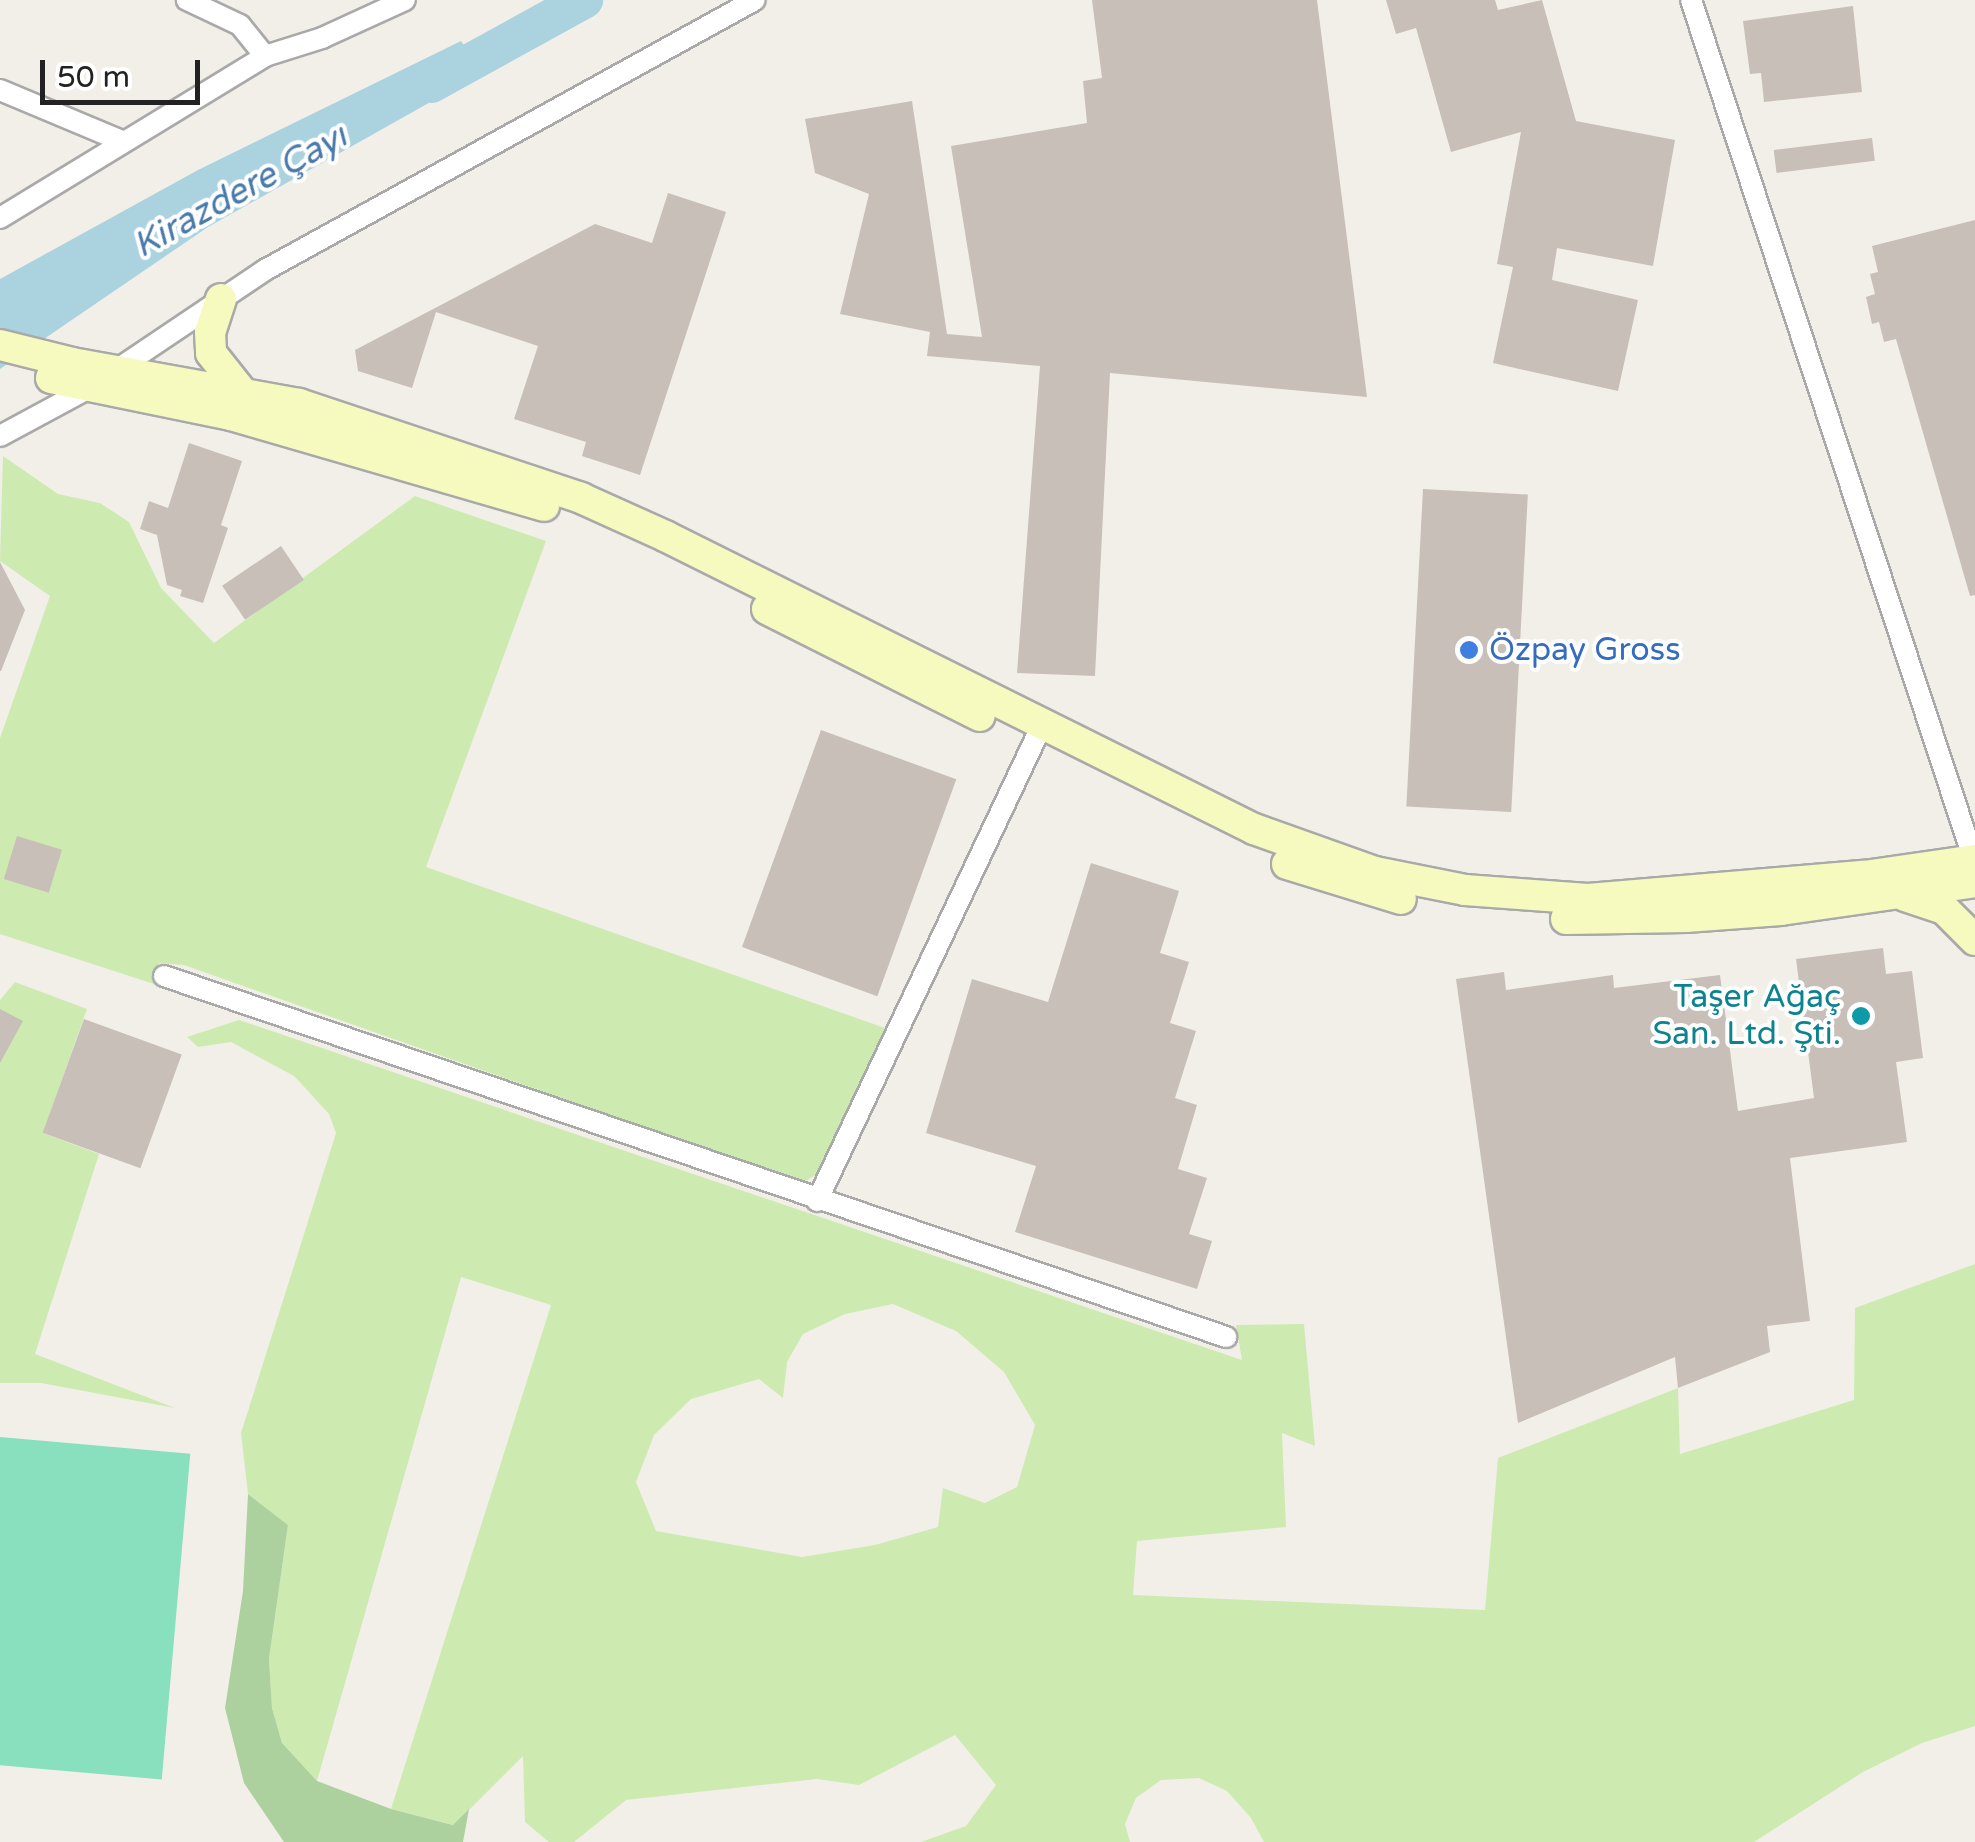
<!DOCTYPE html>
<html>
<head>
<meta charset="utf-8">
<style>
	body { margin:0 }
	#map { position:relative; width:1975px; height:1842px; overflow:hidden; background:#f2efe9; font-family:"Varela Round",sans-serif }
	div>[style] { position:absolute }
	.grass>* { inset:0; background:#cdebb0 }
	.forest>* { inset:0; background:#add19e }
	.pitch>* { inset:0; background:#88e0be; transform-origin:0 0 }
	.water>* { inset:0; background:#aad3df }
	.river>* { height:38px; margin:-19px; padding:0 19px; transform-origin:19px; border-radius:19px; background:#aad3df }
	.building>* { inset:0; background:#c7bfb8; transform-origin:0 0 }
	.roads { filter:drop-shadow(2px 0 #a9a9a9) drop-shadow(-2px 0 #a9a9a9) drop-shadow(0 2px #a9a9a9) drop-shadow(0 -2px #a9a9a9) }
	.minor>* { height:20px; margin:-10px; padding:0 10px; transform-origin:10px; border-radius:10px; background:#fff }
	.secondary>* { height:30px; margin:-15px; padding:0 15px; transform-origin:15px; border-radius:15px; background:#f7fabf }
	.dots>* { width:28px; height:28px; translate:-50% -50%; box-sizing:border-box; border:5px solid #fff; border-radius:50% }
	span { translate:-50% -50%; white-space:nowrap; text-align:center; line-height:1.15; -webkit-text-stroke:8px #fff; paint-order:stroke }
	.shop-label { font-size:32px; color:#366cbe }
	.left { translate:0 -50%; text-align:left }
	.culture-label { font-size:32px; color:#0d838f }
	.right { translate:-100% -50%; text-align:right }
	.water-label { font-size:35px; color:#4a7aab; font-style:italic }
	.scale { position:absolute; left:40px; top:60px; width:160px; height:45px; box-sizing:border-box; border:5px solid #222; border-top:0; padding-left:12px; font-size:30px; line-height:35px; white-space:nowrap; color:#222; -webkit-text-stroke:8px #fff; paint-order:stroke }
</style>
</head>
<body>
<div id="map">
	<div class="grass">
		<i style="clip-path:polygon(3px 456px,58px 494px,100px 503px,129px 522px,161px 588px,214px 643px,415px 496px,546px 541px,426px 867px,885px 1028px,819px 1173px,802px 1183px,184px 965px,159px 963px,154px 984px,0 934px,0 738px,50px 596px,0 561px)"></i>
		<i style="clip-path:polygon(15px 982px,87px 1009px,43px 1133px,99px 1154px,35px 1354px,175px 1408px,41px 1383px,0 1383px,0 1000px)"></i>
		<i style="clip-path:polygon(evenodd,239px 1020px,1242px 1360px,1236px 1325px,1304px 1324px,1315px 1446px,1282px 1433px,1286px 1527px,1137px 1541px,1133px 1595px,1485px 1610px,1498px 1458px,1678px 1388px,1680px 1454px,1854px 1400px,1855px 1308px,1975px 1264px,1975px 1726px,1922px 1743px,1863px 1772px,1754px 1842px,1264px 1842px,1251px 1818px,1227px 1791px,1199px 1778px,1161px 1780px,1136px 1798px,1125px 1824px,1130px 1842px,921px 1842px,966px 1826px,996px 1785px,955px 1735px,859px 1785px,817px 1779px,626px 1800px,574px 1842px,549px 1842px,525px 1822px,523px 1756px,454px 1825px,391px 1809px,551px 1305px,461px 1277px,317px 1781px,282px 1743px,272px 1708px,269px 1659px,288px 1525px,248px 1494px,241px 1433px,336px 1133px,329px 1114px,294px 1076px,231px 1042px,198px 1047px,187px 1037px,239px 1020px,893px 1304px,956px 1331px,1004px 1372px,1035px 1425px,1017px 1487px,985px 1503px,943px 1488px,938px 1527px,875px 1545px,802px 1557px,656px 1531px,636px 1482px,654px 1435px,691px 1399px,759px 1379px,783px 1398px,787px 1362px,803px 1334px,845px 1314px,893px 1304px)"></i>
	</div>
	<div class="forest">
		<i style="clip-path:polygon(248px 1494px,288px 1525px,269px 1659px,272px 1708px,282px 1743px,317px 1781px,391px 1809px,453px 1825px,469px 1809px,463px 1842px,284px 1842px,244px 1783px,225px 1708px,243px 1591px)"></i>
	</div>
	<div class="pitch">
		<i style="left:0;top:1437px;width:191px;height:327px;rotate:5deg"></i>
	</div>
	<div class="water">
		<i style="clip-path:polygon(461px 41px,482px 73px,208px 227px,0 369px,0 279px,198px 170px)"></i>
	</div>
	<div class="river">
		<i style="left:431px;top:84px;width:175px;rotate:-28.8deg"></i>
	</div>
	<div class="building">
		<i style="clip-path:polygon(1092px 0,1317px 0,1367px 397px,1110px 373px,1095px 676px,1017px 673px,1040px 366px,927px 356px,930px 332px,840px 314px,869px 194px,815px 173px,805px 119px,912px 101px,947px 334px,982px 337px,951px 146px,1087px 123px,1083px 81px,1102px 78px)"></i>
		<i style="clip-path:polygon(1386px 0,1495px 0,1498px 10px,1542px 0,1576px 121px,1675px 140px,1653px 266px,1557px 248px,1552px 280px,1638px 300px,1618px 391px,1493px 363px,1513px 267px,1497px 264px,1521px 132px,1451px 152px,1416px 28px,1396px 34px)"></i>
		<i style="clip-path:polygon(1853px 6px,1862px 92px,1764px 102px,1761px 73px,1750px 74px,1743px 21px)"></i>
		<i style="left:1872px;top:138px;width:23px;height:99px;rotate:83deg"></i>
		<i style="clip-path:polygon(668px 193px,726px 212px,640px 475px,582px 456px,586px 442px,514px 419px,538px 346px,436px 312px,412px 388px,358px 371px,355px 350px,595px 224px,652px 243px)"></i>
		<i style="clip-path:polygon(1975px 220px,1975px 595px,1970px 596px,1896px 339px,1884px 342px,1879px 322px,1872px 324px,1866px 297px,1875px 294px,1870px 274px,1878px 272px,1872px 246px)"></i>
		<i style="clip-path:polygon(189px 443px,242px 461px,221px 525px,228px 528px,203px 603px,180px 596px,182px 590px,167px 585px,157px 535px,140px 529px,149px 501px,168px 508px)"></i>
		<i style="left:1423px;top:489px;width:105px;height:318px;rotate:3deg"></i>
		<i style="left:281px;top:546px;width:41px;height:71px;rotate:56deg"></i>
		<i style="clip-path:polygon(0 562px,25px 610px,1px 671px,0 671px)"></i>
		<i style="left:821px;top:730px;width:144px;height:231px;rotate:20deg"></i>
		<i style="left:17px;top:836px;width:47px;height:45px;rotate:17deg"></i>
		<i style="clip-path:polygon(1091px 863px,1179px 891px,1160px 953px,1189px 962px,1170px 1023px,1196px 1031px,1175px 1098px,1197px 1105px,1178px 1169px,1207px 1178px,1189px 1234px,1212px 1241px,1197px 1289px,1015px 1232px,1036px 1166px,926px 1133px,972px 979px,1048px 1002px)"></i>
		<i style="clip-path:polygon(1883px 948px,1886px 974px,1912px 971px,1923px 1058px,1896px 1062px,1907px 1142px,1790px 1158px,1810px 1321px,1767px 1326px,1770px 1352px,1678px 1388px,1675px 1357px,1518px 1423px,1456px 979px,1504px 972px,1506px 990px,1613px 975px,1614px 988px,1720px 975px,1738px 1111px,1814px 1098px,1796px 959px)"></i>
		<i style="clip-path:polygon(0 1009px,23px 1021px,0 1063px)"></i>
		<i style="left:84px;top:1019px;width:104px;height:121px;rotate:20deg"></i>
	</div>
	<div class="roads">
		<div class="minor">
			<i style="left:1691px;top:0;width:905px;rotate:71.79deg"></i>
			<i style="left:265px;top:56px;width:60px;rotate:-17.5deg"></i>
			<i style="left:322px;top:38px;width:91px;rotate:-24.6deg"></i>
			<i style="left:0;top:90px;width:132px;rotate:22.7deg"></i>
			<i style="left:0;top:218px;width:311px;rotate:-31.4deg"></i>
			<i style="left:265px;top:56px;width:40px;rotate:-129deg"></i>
			<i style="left:240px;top:25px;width:59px;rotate:-154.7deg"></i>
			<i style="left:0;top:436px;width:103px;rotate:-28.3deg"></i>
			<i style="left:91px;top:387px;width:210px;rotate:-33.9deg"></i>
			<i style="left:265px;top:270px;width:559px;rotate:-28.86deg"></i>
			<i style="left:164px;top:976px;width:1122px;rotate:18.77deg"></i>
			<i style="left:817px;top:1201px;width:526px;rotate:-64.7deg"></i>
		</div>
		<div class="secondary">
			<i style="left:221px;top:299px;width:35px;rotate:108deg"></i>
			<i style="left:210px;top:332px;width:21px;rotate:87deg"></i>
			<i style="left:211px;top:353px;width:48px;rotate:51.7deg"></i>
			<i style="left:0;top:345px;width:74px;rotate:14deg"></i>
			<i style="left:72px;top:363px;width:231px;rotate:10.2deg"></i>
			<i style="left:299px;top:404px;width:297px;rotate:18.4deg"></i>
			<i style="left:581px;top:498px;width:92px;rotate:24.3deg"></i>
			<i style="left:665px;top:536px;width:658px;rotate:26.45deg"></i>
			<i style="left:1254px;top:829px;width:128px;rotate:19.6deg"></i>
			<i style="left:1375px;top:872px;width:92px;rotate:11.3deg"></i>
			<i style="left:1465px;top:890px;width:123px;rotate:4.2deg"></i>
			<i style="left:1588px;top:899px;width:277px;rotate:-4.8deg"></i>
			<i style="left:1864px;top:876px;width:112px;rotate:-8.2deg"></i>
			<i style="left:51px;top:378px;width:184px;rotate:11.6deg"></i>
			<i style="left:231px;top:415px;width:326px;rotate:16.2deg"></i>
			<i style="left:767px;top:609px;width:238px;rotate:26.7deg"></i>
			<i style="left:1287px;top:864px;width:119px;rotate:17.1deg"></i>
			<i style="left:1905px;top:896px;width:41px;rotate:18.4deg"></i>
			<i style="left:1944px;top:909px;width:44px;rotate:45deg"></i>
			<i style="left:1566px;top:919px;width:120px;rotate:-1deg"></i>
			<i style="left:1686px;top:917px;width:95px;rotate:-4.2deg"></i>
			<i style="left:1781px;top:910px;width:196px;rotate:-8.2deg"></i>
		</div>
	</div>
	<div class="dots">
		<i style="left:1469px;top:650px;background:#3f7fe0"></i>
		<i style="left:1861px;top:1016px;background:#0f9aa8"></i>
	</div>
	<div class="shop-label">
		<span class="left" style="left:1489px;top:650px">Özpay Gross</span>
	</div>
	<div class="culture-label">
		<span class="right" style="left:1841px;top:1016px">Taşer Ağaç<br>San. Ltd. Şti.</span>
	</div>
	<div class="water-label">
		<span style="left:240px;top:191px;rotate:-29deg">Kirazdere Çayı</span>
	</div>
	<div class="scale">50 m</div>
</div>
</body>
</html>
